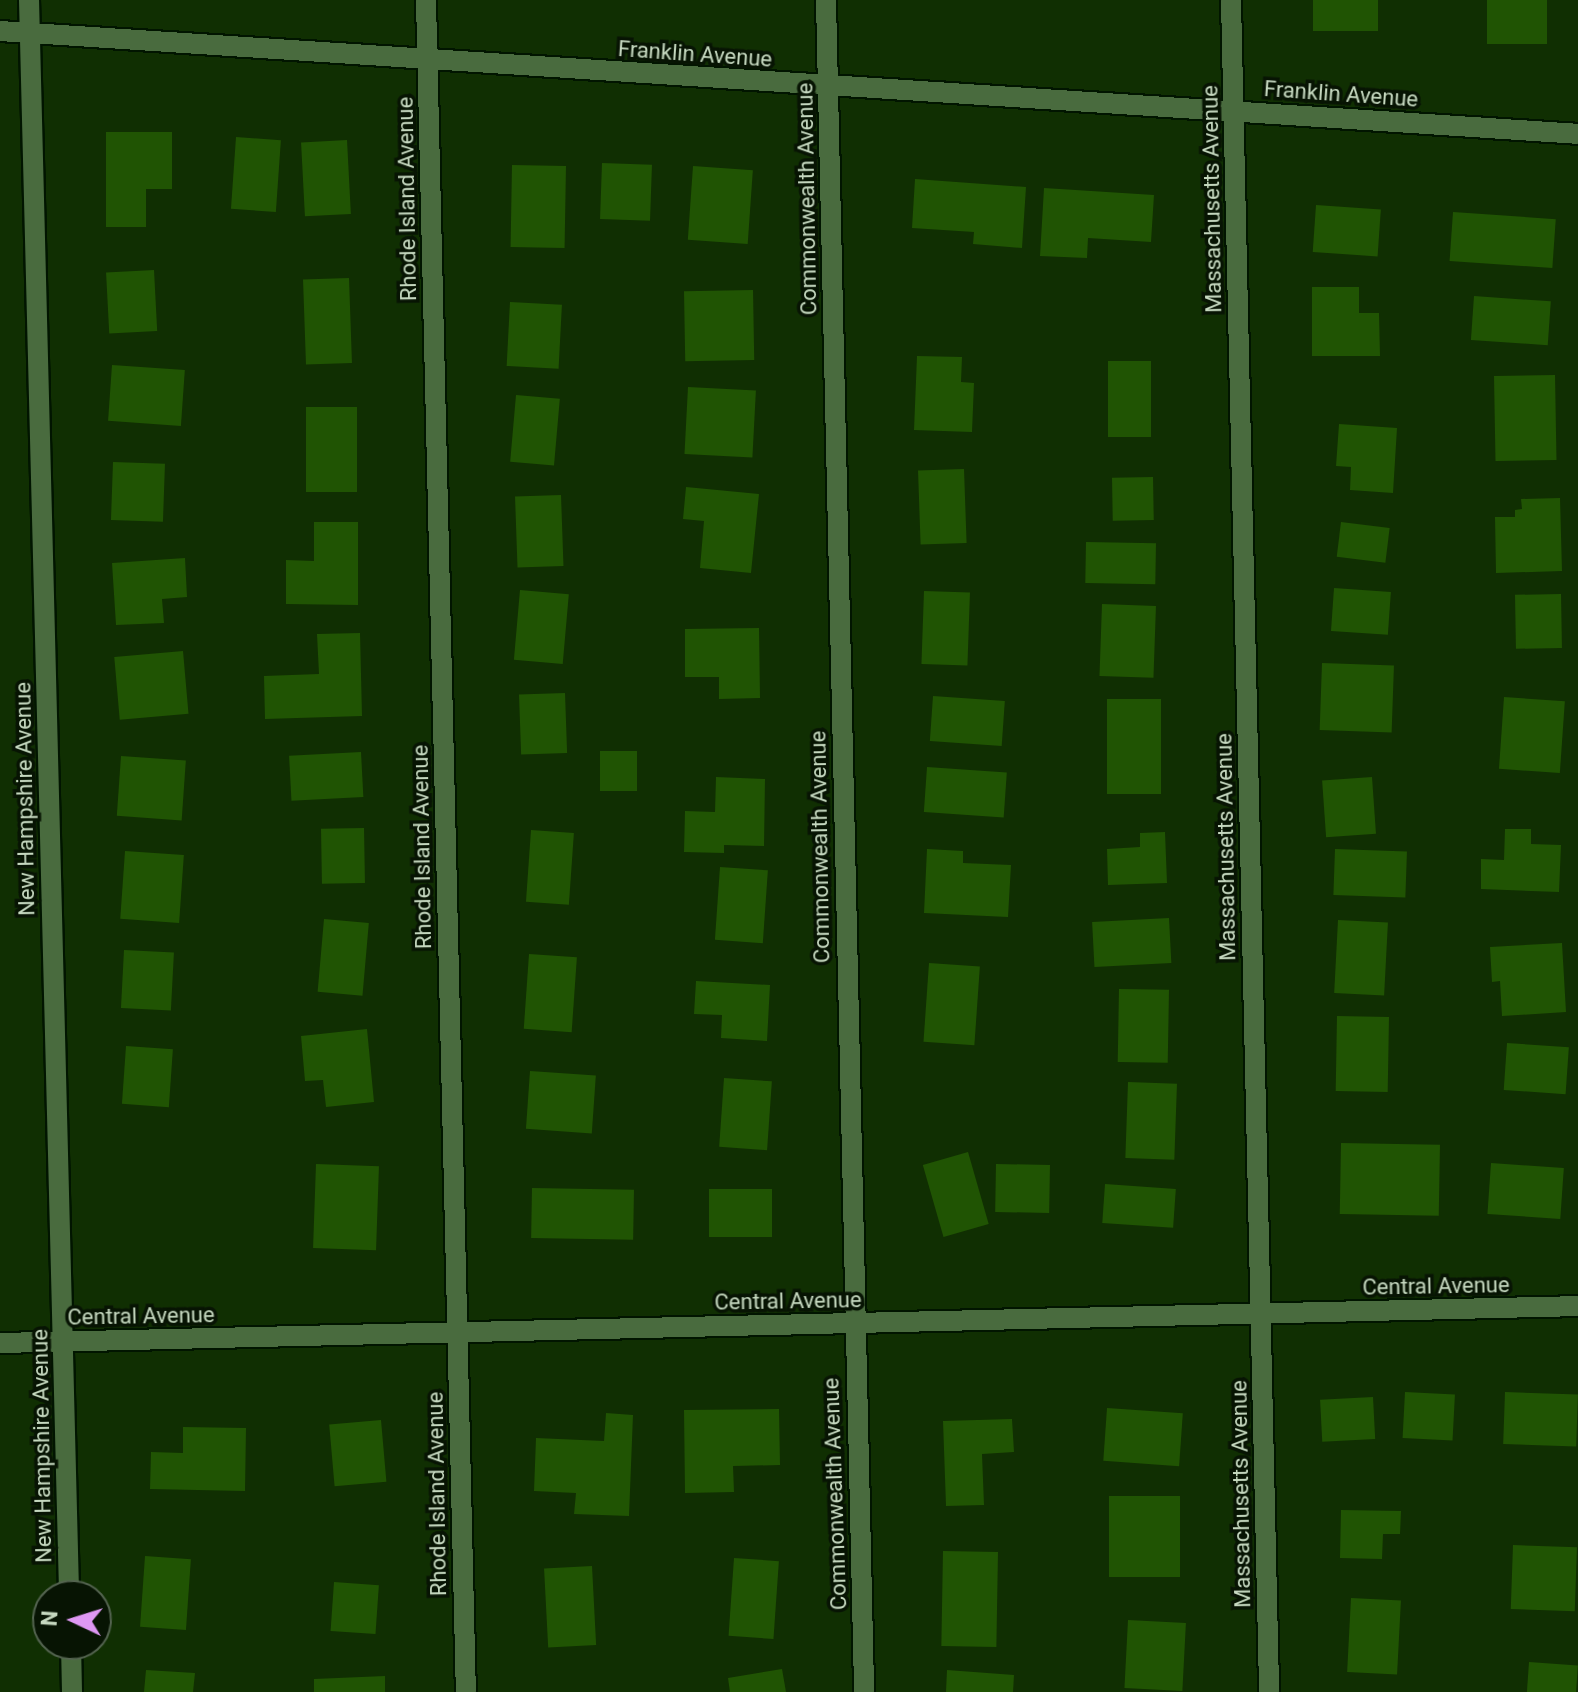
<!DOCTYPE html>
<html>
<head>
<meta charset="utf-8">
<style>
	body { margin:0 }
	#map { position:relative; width:1578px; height:1692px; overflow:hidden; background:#102f02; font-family:Roboto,sans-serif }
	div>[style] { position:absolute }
	.building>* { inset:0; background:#205403; transform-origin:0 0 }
	.roads { filter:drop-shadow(2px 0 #011500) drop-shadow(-2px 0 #011500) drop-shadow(0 2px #011500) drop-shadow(0 -2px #011500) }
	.minor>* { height:20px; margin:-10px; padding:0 10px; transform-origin:10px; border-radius:10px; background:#496b3e }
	span { translate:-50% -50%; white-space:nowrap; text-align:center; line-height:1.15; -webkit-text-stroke:7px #071403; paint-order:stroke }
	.street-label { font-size:22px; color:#c6d9c0 }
	.north { position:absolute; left:32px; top:1580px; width:80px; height:80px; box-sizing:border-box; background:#071403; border:2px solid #53634f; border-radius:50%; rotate:274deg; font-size:22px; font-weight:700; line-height:32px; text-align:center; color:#c6d9c0 }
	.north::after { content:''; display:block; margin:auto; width:28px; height:36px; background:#de98f3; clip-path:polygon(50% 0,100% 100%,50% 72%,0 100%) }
</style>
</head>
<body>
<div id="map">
	<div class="building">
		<i style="left:1313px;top:0;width:65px;height:31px"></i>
		<i style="left:1487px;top:0;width:60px;height:44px"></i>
		<i style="clip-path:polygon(106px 132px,172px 132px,172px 189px,146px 189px,146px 227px,106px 227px)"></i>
		<i style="left:236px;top:137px;width:45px;height:72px;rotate:4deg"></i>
		<i style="left:347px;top:140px;width:74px;height:46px;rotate:87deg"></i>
		<i style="left:602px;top:163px;width:50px;height:56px;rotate:2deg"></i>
		<i style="left:512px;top:165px;width:54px;height:82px;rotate:1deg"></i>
		<i style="left:693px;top:166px;width:60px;height:74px;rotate:4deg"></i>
		<i style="clip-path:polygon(915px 179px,1026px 187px,1022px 248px,973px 244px,974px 232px,912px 228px)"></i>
		<i style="clip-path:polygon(1044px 188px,1154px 195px,1151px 242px,1088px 238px,1087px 258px,1040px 256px)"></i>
		<i style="left:1316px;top:205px;width:65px;height:47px;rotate:4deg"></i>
		<i style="left:1453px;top:212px;width:103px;height:49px;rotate:4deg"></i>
		<i style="left:154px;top:270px;width:61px;height:48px;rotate:87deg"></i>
		<i style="left:349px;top:278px;width:85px;height:46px;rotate:88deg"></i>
		<i style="clip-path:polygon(1312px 287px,1359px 287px,1359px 313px,1379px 313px,1380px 356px,1312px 356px)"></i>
		<i style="left:753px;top:290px;width:70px;height:69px;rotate:89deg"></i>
		<i style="left:1474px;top:296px;width:77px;height:44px;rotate:4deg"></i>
		<i style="left:510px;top:302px;width:52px;height:64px;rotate:3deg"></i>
		<i style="clip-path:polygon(917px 356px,962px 357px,961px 382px,974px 383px,972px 432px,914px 430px)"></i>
		<i style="left:1108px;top:361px;width:43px;height:76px"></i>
		<i style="left:112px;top:365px;width:73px;height:56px;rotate:4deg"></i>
		<i style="left:1555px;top:375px;width:85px;height:61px;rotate:89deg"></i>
		<i style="left:688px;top:387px;width:68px;height:67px;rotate:3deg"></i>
		<i style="left:516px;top:395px;width:44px;height:67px;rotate:5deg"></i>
		<i style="left:306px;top:407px;width:51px;height:85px"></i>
		<i style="clip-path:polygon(1339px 424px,1397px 428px,1393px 493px,1350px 490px,1351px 467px,1336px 466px)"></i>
		<i style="left:113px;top:462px;width:52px;height:58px;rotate:2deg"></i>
		<i style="left:964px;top:469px;width:74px;height:46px;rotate:88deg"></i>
		<i style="left:1153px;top:477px;width:43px;height:41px;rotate:89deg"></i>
		<i style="clip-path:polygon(686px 487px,759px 494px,751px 573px,700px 568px,704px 521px,683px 519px)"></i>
		<i style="left:561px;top:495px;width:71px;height:46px;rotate:88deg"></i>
		<i style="clip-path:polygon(1560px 498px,1562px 571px,1496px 573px,1495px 517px,1515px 517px,1515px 510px,1522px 509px,1521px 499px)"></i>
		<i style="clip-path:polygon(314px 522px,358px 522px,358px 605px,286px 604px,286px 560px,314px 561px)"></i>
		<i style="left:1341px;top:522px;width:49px;height:35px;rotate:7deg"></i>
		<i style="left:1086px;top:542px;width:70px;height:41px;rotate:1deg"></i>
		<i style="clip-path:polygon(185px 558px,187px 597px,162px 599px,164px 623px,116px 625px,112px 563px)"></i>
		<i style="left:1334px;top:588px;width:57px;height:43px;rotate:4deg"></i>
		<i style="left:520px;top:590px;width:49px;height:70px;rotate:5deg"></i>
		<i style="left:924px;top:591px;width:46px;height:73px;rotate:2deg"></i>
		<i style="left:1561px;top:594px;width:54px;height:46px;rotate:89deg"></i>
		<i style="left:1102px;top:604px;width:54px;height:72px;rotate:2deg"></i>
		<i style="clip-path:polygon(759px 628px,760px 698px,719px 699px,719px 677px,685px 677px,685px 629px)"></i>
		<i style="clip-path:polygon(360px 633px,362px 716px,265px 719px,264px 676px,319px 674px,317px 634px)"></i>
		<i style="left:183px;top:651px;width:63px;height:69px;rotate:85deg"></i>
		<i style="left:1322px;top:663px;width:72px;height:67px;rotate:2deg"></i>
		<i style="left:565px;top:693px;width:60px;height:46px;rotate:88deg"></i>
		<i style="left:933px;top:696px;width:72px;height:45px;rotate:4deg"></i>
		<i style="left:1504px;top:697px;width:61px;height:72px;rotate:4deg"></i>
		<i style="left:1107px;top:699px;width:54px;height:95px"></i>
		<i style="left:600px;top:751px;width:37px;height:40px"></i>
		<i style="left:361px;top:752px;width:45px;height:72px;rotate:87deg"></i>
		<i style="left:121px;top:756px;width:65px;height:60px;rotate:4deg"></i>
		<i style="left:927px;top:767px;width:80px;height:45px;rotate:4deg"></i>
		<i style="clip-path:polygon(716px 777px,765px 779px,764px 846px,724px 845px,724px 853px,684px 852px,685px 811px,715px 812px)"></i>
		<i style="left:1372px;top:777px;width:57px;height:50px;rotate:86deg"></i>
		<i style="left:364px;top:828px;width:55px;height:43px;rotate:89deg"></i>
		<i style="clip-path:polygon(1505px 829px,1531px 829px,1531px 844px,1561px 845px,1559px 892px,1481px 889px,1481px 859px,1504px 860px)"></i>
		<i style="left:531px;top:830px;width:43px;height:72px;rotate:4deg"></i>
		<i style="clip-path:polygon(1165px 832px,1167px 883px,1108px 885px,1107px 849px,1140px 847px,1140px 833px)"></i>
		<i style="clip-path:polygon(927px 849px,963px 851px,963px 863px,1011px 865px,1008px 917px,924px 913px)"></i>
		<i style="left:1335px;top:849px;width:72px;height:46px;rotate:2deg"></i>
		<i style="left:125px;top:851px;width:59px;height:68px;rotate:4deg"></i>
		<i style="left:720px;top:867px;width:48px;height:73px;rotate:4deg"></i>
		<i style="left:1169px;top:918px;width:45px;height:77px;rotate:87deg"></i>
		<i style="left:324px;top:919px;width:45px;height:73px;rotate:5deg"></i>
		<i style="left:1338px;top:920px;width:50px;height:73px;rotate:3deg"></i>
		<i style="clip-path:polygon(1562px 943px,1566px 1012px,1502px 1016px,1500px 981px,1492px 982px,1490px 947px)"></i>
		<i style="left:124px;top:950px;width:50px;height:58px;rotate:3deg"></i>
		<i style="left:529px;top:954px;width:48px;height:75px;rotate:4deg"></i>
		<i style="left:929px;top:963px;width:51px;height:79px;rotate:4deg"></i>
		<i style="clip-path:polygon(696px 981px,770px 985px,767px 1041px,721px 1038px,722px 1015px,694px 1014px)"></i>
		<i style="left:1119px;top:989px;width:50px;height:73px;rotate:1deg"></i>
		<i style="left:1337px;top:1016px;width:52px;height:75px;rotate:1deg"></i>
		<i style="clip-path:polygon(367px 1029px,374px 1102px,326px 1107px,323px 1080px,305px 1081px,301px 1036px)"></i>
		<i style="left:1507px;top:1043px;width:62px;height:47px;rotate:4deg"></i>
		<i style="left:126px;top:1046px;width:47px;height:58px;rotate:4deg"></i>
		<i style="left:530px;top:1071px;width:66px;height:58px;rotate:4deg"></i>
		<i style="left:724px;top:1078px;width:48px;height:69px;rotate:4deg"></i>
		<i style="left:1128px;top:1082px;width:49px;height:76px;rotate:2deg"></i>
		<i style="left:1341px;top:1143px;width:99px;height:71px;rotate:1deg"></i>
		<i style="left:968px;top:1152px;width:75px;height:47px;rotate:74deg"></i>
		<i style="left:1491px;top:1163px;width:73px;height:51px;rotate:4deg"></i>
		<i style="left:316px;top:1164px;width:63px;height:84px;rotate:2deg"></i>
		<i style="left:996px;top:1164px;width:54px;height:48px;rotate:1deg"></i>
		<i style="left:1105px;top:1184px;width:71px;height:39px;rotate:4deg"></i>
		<i style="left:532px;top:1188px;width:102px;height:50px;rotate:1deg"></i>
		<i style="left:709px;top:1189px;width:63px;height:48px"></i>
		<i style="left:1405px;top:1392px;width:50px;height:46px;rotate:3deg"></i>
		<i style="left:1505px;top:1392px;width:73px;height:52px;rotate:2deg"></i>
		<i style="left:1373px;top:1397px;width:42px;height:53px;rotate:87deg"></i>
		<i style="left:1107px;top:1408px;width:76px;height:53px;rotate:4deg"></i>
		<i style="clip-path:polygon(779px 1409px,780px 1465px,733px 1466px,734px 1492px,685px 1493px,684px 1410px)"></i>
		<i style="clip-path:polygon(606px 1413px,633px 1415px,629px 1516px,574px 1514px,576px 1493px,534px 1491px,536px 1438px,604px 1441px)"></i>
		<i style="clip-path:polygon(1012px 1419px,1014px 1452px,982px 1454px,984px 1505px,946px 1506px,943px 1421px)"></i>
		<i style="left:381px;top:1420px;width:62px;height:52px;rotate:85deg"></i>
		<i style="clip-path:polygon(183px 1427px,246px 1428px,245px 1491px,150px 1489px,151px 1452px,183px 1453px)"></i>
		<i style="left:1109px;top:1496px;width:71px;height:81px"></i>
		<i style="clip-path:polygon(1341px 1510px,1401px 1511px,1400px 1534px,1383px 1534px,1382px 1559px,1340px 1558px)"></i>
		<i style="left:1513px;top:1545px;width:64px;height:64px;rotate:2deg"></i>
		<i style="left:943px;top:1551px;width:55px;height:95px;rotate:1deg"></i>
		<i style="left:145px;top:1556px;width:46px;height:71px;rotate:4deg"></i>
		<i style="left:734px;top:1558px;width:45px;height:78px;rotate:4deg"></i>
		<i style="left:592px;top:1566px;width:79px;height:48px;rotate:87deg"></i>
		<i style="left:334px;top:1582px;width:45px;height:49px;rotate:4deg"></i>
		<i style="left:1351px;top:1598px;width:50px;height:74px;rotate:3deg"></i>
		<i style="left:1128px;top:1620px;width:58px;height:68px;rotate:3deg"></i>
		<i style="left:1529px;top:1662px;width:49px;height:30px;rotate:4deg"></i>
		<i style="clip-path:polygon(782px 1669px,786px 1692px,730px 1692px,728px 1678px)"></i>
		<i style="clip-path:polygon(146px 1670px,195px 1673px,193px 1692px,144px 1692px)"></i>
		<i style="clip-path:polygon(947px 1670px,1014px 1675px,1013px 1692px,946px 1692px)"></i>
		<i style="clip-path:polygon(385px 1676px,385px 1692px,314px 1692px,314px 1679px)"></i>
	</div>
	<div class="roads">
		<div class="minor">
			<i style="left:29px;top:0;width:1597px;rotate:88.56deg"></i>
			<i style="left:426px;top:0;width:1692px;rotate:88.65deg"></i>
			<i style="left:826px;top:0;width:1692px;rotate:88.71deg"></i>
			<i style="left:1231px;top:0;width:1692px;rotate:88.71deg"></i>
			<i style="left:0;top:31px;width:1581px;rotate:3.73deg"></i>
			<i style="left:0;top:1343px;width:1578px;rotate:-1.34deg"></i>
			<i style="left:71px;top:1644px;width:48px;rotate:88.8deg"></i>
		</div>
	</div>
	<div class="street-label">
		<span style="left:695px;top:54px;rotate:4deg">Franklin Avenue</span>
		<span style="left:1341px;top:94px;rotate:4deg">Franklin Avenue</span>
		<span style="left:407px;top:199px;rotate:-91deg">Rhode Island Avenue</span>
		<span style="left:807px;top:199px;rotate:-91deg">Commonwealth Avenue</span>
		<span style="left:1212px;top:199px;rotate:-91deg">Massachusetts Avenue</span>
		<span style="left:25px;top:799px;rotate:-91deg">New Hampshire Avenue</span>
		<span style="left:422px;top:847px;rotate:-91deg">Rhode Island Avenue</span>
		<span style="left:820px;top:847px;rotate:-91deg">Commonwealth Avenue</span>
		<span style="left:1226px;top:847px;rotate:-91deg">Massachusetts Avenue</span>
		<span style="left:1436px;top:1286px;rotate:-1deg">Central Avenue</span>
		<span style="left:788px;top:1301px;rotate:-1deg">Central Avenue</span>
		<span style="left:141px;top:1316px;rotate:-1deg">Central Avenue</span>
		<span style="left:42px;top:1446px;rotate:-91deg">New Hampshire Avenue</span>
		<span style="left:437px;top:1494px;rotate:-91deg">Rhode Island Avenue</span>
		<span style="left:835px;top:1494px;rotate:-92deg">Commonwealth Avenue</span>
		<span style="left:1241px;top:1494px;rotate:-91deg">Massachusetts Avenue</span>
	</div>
	<div class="north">N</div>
</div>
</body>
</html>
